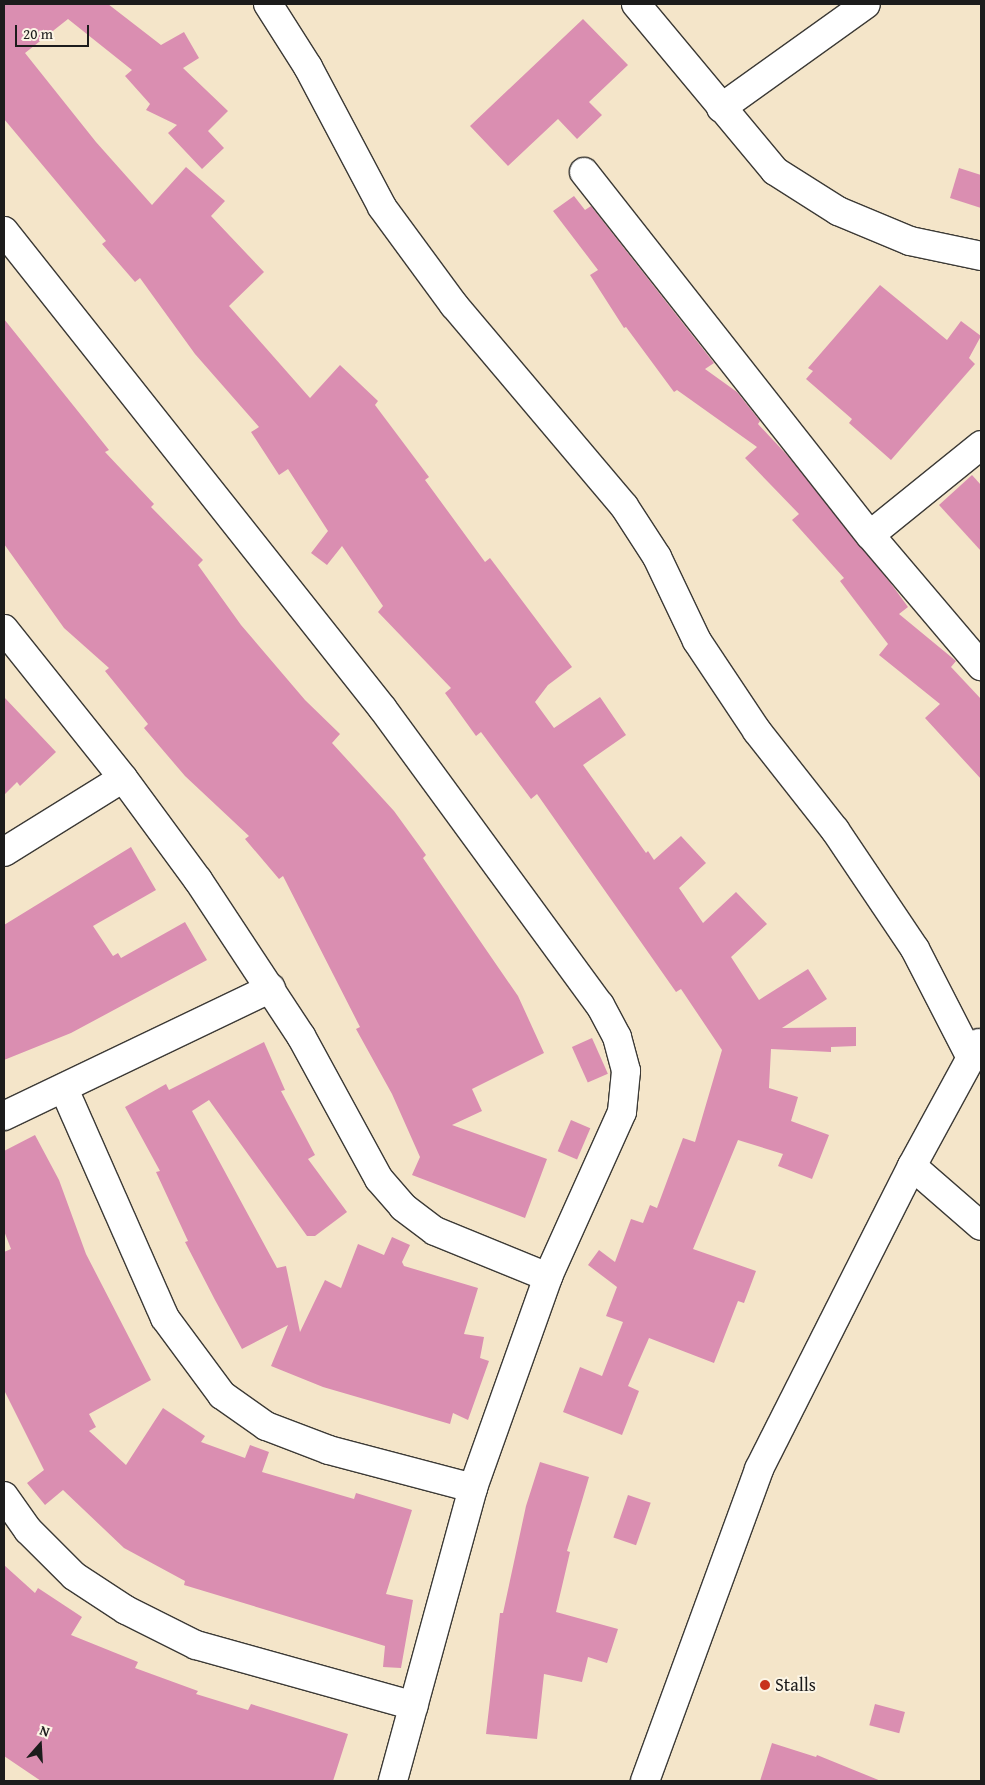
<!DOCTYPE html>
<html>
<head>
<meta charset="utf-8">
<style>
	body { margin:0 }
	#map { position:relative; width:985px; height:1785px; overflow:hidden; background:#f4e5c9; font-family:"Gentium Book Plus",serif }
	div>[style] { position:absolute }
	.building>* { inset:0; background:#da8eb1; transform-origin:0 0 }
	.roads { filter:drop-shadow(1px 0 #3c3a36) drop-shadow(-1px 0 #3c3a36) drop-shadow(0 1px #3c3a36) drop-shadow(0 -1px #3c3a36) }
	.minor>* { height:28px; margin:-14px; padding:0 14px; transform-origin:14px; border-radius:14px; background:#fff }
	.dots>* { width:14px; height:14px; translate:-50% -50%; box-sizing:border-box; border:2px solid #fcf5e5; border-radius:50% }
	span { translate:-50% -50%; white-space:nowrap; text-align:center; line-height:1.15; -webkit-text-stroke:4px #fcf5e5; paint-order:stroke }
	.poi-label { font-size:18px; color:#1c1c1c }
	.left { translate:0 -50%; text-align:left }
	.frame { position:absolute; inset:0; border:5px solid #1c1c1c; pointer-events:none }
	.north { position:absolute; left:15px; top:1720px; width:50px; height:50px; -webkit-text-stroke:4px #fcf5e5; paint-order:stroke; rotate:19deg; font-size:14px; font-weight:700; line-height:20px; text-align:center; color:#1c1c1c }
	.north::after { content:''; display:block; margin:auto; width:18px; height:22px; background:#1c1c1c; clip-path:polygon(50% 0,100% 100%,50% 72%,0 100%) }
	.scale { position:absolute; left:15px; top:25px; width:74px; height:22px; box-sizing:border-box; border:2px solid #1c1c1c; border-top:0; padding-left:6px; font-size:15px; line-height:18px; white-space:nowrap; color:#1c1c1c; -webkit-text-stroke:4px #fcf5e5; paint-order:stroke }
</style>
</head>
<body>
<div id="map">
	<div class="building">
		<i style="clip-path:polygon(4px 4px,108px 4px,161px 45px,184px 32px,199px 58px,183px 68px,228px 111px,208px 131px,224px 148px,202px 169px,168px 133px,177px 125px,146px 110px,150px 104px,125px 76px,132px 70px,68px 19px,25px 53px,96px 142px,152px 205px,186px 167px,225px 201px,211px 216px,264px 272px,229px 306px,310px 398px,340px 365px,378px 401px,375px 405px,429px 477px,425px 480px,485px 562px,490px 558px,572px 667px,548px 685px,535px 702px,554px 728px,600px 697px,626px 735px,583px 765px,646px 853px,648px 851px,654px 860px,681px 836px,706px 863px,679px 888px,703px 923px,736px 892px,767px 924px,731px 957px,759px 1000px,808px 969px,827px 999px,782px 1028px,856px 1027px,856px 1046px,831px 1047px,831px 1052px,771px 1049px,769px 1088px,798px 1097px,791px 1121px,829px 1135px,812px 1179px,778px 1166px,783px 1154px,738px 1140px,693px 1249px,756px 1271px,744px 1303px,738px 1301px,714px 1363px,649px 1338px,628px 1386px,639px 1391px,622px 1435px,563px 1412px,580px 1367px,602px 1376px,623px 1322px,606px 1316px,617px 1287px,588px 1265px,599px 1250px,615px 1262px,631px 1219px,643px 1223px,650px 1205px,657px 1208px,683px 1138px,695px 1142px,722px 1050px,681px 989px,676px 992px,537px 794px,531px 799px,481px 732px,476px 736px,445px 693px,451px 688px,378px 612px,383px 606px,342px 546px,327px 565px,311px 553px,328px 531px,288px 469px,279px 475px,251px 432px,259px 427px,195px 354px,140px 278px,135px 282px,102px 244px,106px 241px,4px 119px)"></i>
		<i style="clip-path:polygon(583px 19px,628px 65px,589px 102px,602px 115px,577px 139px,558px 119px,508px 166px,470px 126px)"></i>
		<i style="clip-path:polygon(959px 168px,981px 175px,981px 208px,950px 198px)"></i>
		<i style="clip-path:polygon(574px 196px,585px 210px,591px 206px,714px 363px,705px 369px,737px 392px,760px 421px,758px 424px,787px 455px,892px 585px,908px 607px,899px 614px,956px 661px,951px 667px,981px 699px,981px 779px,925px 718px,940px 704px,879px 655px,888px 644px,840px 581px,844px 578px,792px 520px,799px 514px,745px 458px,757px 447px,677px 390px,674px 392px,626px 327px,624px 328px,590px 275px,598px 270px,553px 211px)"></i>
		<i style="clip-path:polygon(880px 285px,947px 340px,961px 321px,981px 336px,969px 358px,975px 364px,891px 460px,849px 423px,852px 419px,806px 379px,813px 371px,808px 368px)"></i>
		<i style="clip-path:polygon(4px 319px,109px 450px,105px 452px,154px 504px,151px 507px,203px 560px,198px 565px,241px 625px,305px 700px,340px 734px,332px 743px,394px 811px,426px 855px,423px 858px,518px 996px,544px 1053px,472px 1089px,482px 1111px,452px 1125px,547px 1159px,525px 1218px,412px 1175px,420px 1157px,392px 1094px,356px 1029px,360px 1027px,283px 876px,279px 879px,245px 839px,249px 836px,185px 776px,144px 728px,148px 724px,105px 671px,109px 668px,64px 628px,4px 544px)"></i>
		<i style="clip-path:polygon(972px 475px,981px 485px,981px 551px,939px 505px)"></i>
		<i style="clip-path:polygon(4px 697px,56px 752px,20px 786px,17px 782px,4px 795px)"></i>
		<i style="clip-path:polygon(131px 847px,156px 890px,93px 926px,113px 956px,118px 953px,121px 958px,185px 922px,207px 960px,71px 1033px,4px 1060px,4px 925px)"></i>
		<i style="left:592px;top:1038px;width:39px;height:22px;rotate:66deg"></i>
		<i style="clip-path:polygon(264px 1042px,285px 1090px,281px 1091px,315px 1155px,308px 1159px,347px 1212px,315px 1236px,307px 1236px,209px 1100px,192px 1111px,277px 1268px,286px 1266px,300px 1332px,325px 1280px,341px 1288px,358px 1244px,384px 1255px,392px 1237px,410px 1245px,402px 1262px,404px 1266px,478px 1288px,464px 1334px,484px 1337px,480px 1358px,489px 1361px,468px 1420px,453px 1413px,450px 1424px,323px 1387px,271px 1366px,288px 1325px,242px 1349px,215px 1300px,185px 1242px,188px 1241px,156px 1172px,160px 1171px,125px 1107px,166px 1084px,169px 1090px)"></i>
		<i style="left:571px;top:1120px;width:21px;height:34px;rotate:23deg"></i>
		<i style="clip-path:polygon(35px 1135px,59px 1180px,86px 1254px,151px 1380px,89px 1414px,96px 1427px,89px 1431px,126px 1465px,163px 1408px,205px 1436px,201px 1442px,245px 1458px,250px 1445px,269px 1452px,262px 1472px,354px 1499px,356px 1493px,412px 1510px,386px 1594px,413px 1600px,401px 1668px,383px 1667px,385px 1646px,184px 1585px,185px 1581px,124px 1548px,63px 1490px,45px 1505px,27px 1483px,44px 1470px,4px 1390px,4px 1252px,11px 1249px,4px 1231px,4px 1151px)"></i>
		<i style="clip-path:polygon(540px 1462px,589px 1477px,567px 1551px,570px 1552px,556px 1612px,618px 1629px,607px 1663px,588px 1657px,582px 1682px,544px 1674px,537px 1739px,486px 1734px,500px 1613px,503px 1613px,526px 1506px)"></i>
		<i style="left:628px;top:1495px;width:24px;height:45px;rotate:19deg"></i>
		<i style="clip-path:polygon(4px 1565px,35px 1593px,38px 1588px,82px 1617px,71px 1635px,138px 1662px,135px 1668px,198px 1691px,196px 1694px,248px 1710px,251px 1704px,348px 1734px,333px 1781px,41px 1781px,4px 1756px)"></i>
		<i style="left:875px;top:1704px;width:31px;height:22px;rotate:15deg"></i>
		<i style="clip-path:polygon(772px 1743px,816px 1757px,817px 1755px,881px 1781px,760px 1781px)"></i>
	</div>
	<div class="roads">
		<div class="minor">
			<i style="left:268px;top:4px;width:75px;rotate:57.6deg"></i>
			<i style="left:308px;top:67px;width:158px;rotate:62.1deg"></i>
			<i style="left:382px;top:207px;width:122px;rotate:53.7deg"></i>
			<i style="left:454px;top:305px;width:263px;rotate:49.8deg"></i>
			<i style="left:624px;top:506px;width:61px;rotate:57.1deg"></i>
			<i style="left:657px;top:557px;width:93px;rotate:64.5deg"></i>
			<i style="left:697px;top:641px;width:108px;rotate:56.3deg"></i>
			<i style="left:757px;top:731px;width:126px;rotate:51.8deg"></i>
			<i style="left:835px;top:830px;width:143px;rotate:56.1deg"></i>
			<i style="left:915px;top:949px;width:123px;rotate:62.8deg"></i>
			<i style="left:636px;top:4px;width:217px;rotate:50.2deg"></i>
			<i style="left:775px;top:171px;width:75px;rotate:32.4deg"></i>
			<i style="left:838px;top:211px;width:78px;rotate:22.6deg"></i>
			<i style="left:910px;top:241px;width:73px;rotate:11.9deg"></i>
			<i style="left:721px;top:108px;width:178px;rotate:-35.6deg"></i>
			<i style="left:584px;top:172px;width:462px;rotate:51.8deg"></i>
			<i style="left:870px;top:535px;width:172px;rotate:49.7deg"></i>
			<i style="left:4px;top:231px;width:610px;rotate:51.59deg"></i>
			<i style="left:383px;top:709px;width:367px;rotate:53.8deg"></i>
			<i style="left:600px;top:1005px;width:36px;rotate:62deg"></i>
			<i style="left:617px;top:1037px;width:35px;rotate:75deg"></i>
			<i style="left:626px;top:1071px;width:41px;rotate:95.6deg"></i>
			<i style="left:622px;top:1112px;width:181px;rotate:114.2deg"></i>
			<i style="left:548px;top:1277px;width:224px;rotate:109.6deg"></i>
			<i style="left:473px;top:1488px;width:304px;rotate:105.3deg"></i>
			<i style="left:870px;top:535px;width:143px;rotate:-39deg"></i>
			<i style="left:4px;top:629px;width:191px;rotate:51.4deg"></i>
			<i style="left:123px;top:778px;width:127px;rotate:53.7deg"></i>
			<i style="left:198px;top:880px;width:187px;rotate:56.6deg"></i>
			<i style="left:301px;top:1036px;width:163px;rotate:61.4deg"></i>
			<i style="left:379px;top:1179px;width:37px;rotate:49deg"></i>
			<i style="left:403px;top:1207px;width:40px;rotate:37deg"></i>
			<i style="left:435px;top:1231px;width:122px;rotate:22.2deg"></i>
			<i style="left:4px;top:852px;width:140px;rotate:-31.9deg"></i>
			<i style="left:64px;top:1089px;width:250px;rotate:66.2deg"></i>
			<i style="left:165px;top:1318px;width:96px;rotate:53.5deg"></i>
			<i style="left:222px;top:1395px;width:54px;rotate:35.2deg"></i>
			<i style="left:266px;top:1426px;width:67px;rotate:20.9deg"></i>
			<i style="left:329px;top:1450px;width:149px;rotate:14.8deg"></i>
			<i style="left:4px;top:1116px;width:296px;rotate:-25.6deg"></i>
			<i style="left:912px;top:1166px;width:91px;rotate:41deg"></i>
			<i style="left:4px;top:1496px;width:42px;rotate:54.8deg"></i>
			<i style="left:28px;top:1530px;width:65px;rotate:45deg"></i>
			<i style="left:74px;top:1576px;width:62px;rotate:33.2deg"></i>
			<i style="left:126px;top:1610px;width:78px;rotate:26.6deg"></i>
			<i style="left:196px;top:1645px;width:226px;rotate:15.6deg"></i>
			<i style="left:645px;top:1781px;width:332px;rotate:-69.9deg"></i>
			<i style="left:759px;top:1469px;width:339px;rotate:-63.2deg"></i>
			<i style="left:912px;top:1166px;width:140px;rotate:-61.4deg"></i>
		</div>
	</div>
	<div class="dots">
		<i style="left:765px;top:1685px;background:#c8321e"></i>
	</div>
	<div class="poi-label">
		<span class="left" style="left:775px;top:1685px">Stalls</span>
	</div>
	<div class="frame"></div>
	<div class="north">N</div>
	<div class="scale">20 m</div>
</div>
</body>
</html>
